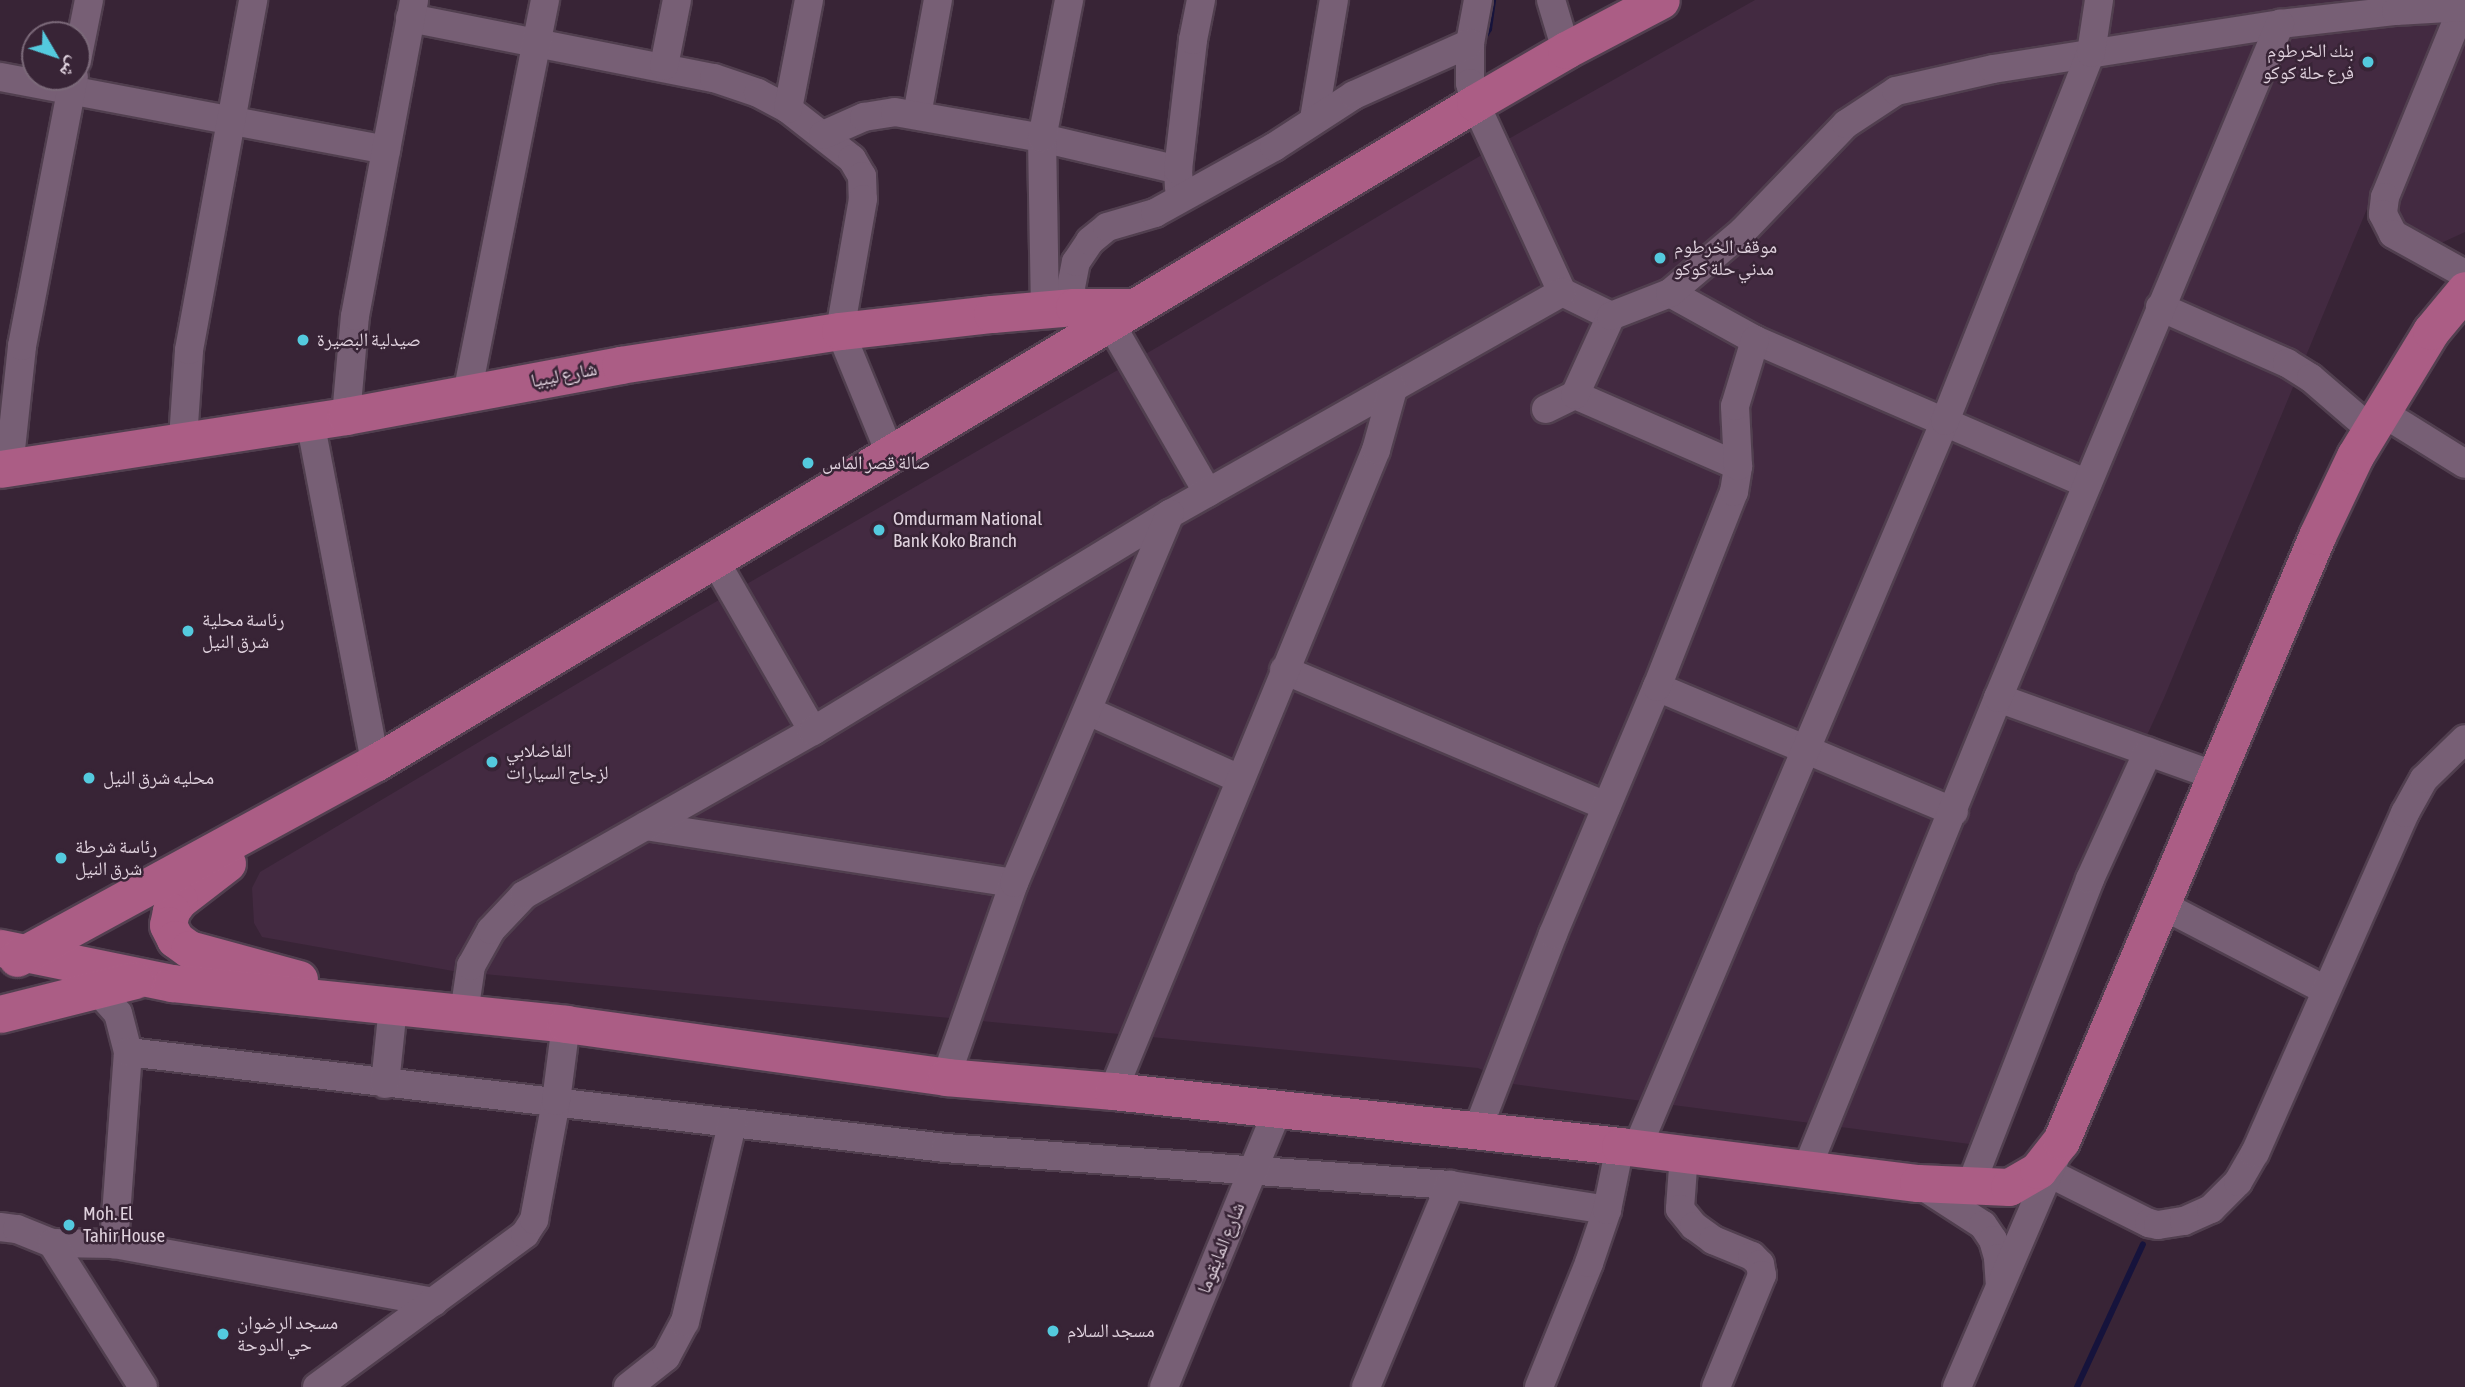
<!DOCTYPE html>
<html>
<head>
<meta charset="utf-8">
<style>
	body { margin:0 }
	#map { position:relative; width:2465px; height:1387px; overflow:hidden; background:#382436; font-family:"Asap Condensed","Noto Naskh Arabic",sans-serif }
	div>[style] { position:absolute }
	.built>* { inset:0; background:#432a41 }
	.stream>* { height:6px; margin:-3px; padding:0 3px; transform-origin:3px; border-radius:3px; background:#16133c }
	.roads { filter:drop-shadow(2px 0 #513f4f) drop-shadow(-2px 0 #513f4f) drop-shadow(0 2px #513f4f) drop-shadow(0 -2px #513f4f) }
	.minor>* { height:28px; margin:-14px; padding:0 14px; transform-origin:14px; border-radius:14px; background:#775f75 }
	.major>* { height:37px; margin:-18.5px; padding:0 18.5px; transform-origin:18.5px; border-radius:18.5px; background:#ab5d85 }
	.dots>* { width:19px; height:19px; translate:-50% -50%; box-sizing:border-box; border:4px solid #382436; border-radius:50% }
	span { translate:-50% -50%; white-space:nowrap; text-align:center; line-height:1.15; -webkit-text-stroke:5px #382436; paint-order:stroke }
	.poi-label { font-size:19px; color:#dfd1dd }
	.right { translate:-100% -50%; text-align:right }
	.left { translate:0 -50%; text-align:left }
	.street-label { font-size:19px; color:#dfd1dd }
	.north { position:absolute; left:21px; top:21px; width:70px; height:70px; box-sizing:border-box; background:#382436; border:2px solid #7b6979; border-radius:50%; rotate:129deg; font-size:19px; font-weight:700; line-height:28px; text-align:center; color:#dfd1dd }
	.north::after { content:''; display:block; margin:auto; width:24px; height:32px; background:#54cade; clip-path:polygon(50% 0,100% 100%,50% 72%,0 100%) }
</style>
</head>
<body>
<div id="map">
	<div class="built">
		<i style="clip-path:polygon(1755px 0,2465px 0,2465px 232px,2439px 244px,2369px 204px,2164px 698px,2050px 948px,1977px 1145px,1513px 1084px,1478px 1068px,453px 971px,262px 937px,254px 923px,252px 888px,260px 872px,693px 615px,1168px 341px,1512px 137px)"></i>
	</div>
	<div class="stream">
		<i style="left:1482px;top:41px;width:14px;rotate:-60deg"></i>
		<i style="left:1489px;top:29px;width:29px;rotate:-82deg"></i>
		<i style="left:2077px;top:1387px;width:157px;rotate:-65.2deg"></i>
	</div>
	<div class="roads">
		<div class="minor">
			<i style="left:1478px;top:0;width:44px;rotate:100.5deg"></i>
			<i style="left:1470px;top:43px;width:40px;rotate:90deg"></i>
			<i style="left:1470px;top:83px;width:21px;rotate:76deg"></i>
			<i style="left:1475px;top:103px;width:208px;rotate:65.3deg"></i>
			<i style="left:1562px;top:292px;width:55px;rotate:26.1deg"></i>
			<i style="left:1551px;top:0;width:52px;rotate:73.3deg"></i>
			<i style="left:2465px;top:1px;width:212px;rotate:112.2deg"></i>
			<i style="left:2385px;top:197px;width:17px;rotate:97deg"></i>
			<i style="left:2383px;top:214px;width:22px;rotate:63deg"></i>
			<i style="left:2393px;top:234px;width:82px;rotate:29.1deg"></i>
			<i style="left:410px;top:18px;width:310px;rotate:11.2deg"></i>
			<i style="left:714px;top:78px;width:46px;rotate:18.8deg"></i>
			<i style="left:758px;top:93px;width:34px;rotate:28deg"></i>
			<i style="left:788px;top:109px;width:81px;rotate:38deg"></i>
			<i style="left:852px;top:159px;width:20px;rotate:60deg"></i>
			<i style="left:862px;top:176px;width:23px;rotate:88deg"></i>
			<i style="left:863px;top:199px;width:134px;rotate:99.9deg"></i>
			<i style="left:840px;top:331px;width:132px;rotate:67.7deg"></i>
			<i style="left:77px;top:60px;width:61px;rotate:-78.7deg"></i>
			<i style="left:664px;top:66px;width:67px;rotate:-78.9deg"></i>
			<i style="left:0;top:77px;width:393px;rotate:10.7deg"></i>
			<i style="left:788px;top:109px;width:111px;rotate:-79.1deg"></i>
			<i style="left:917px;top:115px;width:117px;rotate:-79.7deg"></i>
			<i style="left:1314px;top:119px;width:121px;rotate:-80.5deg"></i>
			<i style="left:823px;top:135px;width:45px;rotate:-23.7deg"></i>
			<i style="left:864px;top:117px;width:31px;rotate:-9deg"></i>
			<i style="left:895px;top:112px;width:149px;rotate:10deg"></i>
			<i style="left:1042px;top:138px;width:140px;rotate:13.2deg"></i>
			<i style="left:1179px;top:188px;width:18px;rotate:-93deg"></i>
			<i style="left:1178px;top:170px;width:131px;rotate:-83.4deg"></i>
			<i style="left:1193px;top:40px;width:41px;rotate:-78.7deg"></i>
			<i style="left:1670px;top:293px;width:97px;rotate:28.9deg"></i>
			<i style="left:1755px;top:340px;width:362px;rotate:23.4deg"></i>
			<i style="left:1074px;top:307px;width:20px;rotate:-99deg"></i>
			<i style="left:1071px;top:287px;width:25px;rotate:-79deg"></i>
			<i style="left:1076px;top:262px;width:25px;rotate:-56deg"></i>
			<i style="left:1090px;top:241px;width:22px;rotate:-39deg"></i>
			<i style="left:1107px;top:227px;width:50px;rotate:-16.3deg"></i>
			<i style="left:1155px;top:213px;width:136px;rotate:-29deg"></i>
			<i style="left:1274px;top:147px;width:95px;rotate:-33deg"></i>
			<i style="left:1354px;top:95px;width:127px;rotate:-24.1deg"></i>
			<i style="left:2160px;top:307px;width:139px;rotate:23.8deg"></i>
			<i style="left:2287px;top:363px;width:28px;rotate:32deg"></i>
			<i style="left:2311px;top:378px;width:78px;rotate:40.8deg"></i>
			<i style="left:1045px;top:310px;width:172px;rotate:-91deg"></i>
			<i style="left:1042px;top:138px;width:141px;rotate:-78.9deg"></i>
			<i style="left:1109px;top:321px;width:198px;rotate:60.1deg"></i>
			<i style="left:467px;top:394px;width:402px;rotate:-78.8deg"></i>
			<i style="left:1575px;top:395px;width:178px;rotate:23.5deg"></i>
			<i style="left:1546px;top:409px;width:32px;rotate:-26deg"></i>
			<i style="left:1575px;top:395px;width:87px;rotate:-65.5deg"></i>
			<i style="left:1611px;top:316px;width:63px;rotate:-21.3deg"></i>
			<i style="left:1670px;top:293px;width:96px;rotate:-40.3deg"></i>
			<i style="left:1743px;top:231px;width:149px;rotate:-46.1deg"></i>
			<i style="left:1846px;top:124px;width:60px;rotate:-33.4deg"></i>
			<i style="left:1896px;top:91px;width:99px;rotate:-12.8deg"></i>
			<i style="left:1993px;top:69px;width:291px;rotate:-8.9deg"></i>
			<i style="left:2280px;top:24px;width:117px;rotate:-6.4deg"></i>
			<i style="left:2396px;top:11px;width:69px;rotate:-3.3deg"></i>
			<i style="left:2380px;top:411px;width:100px;rotate:31.9deg"></i>
			<i style="left:346px;top:416px;width:100px;rotate:-84.9deg"></i>
			<i style="left:355px;top:316px;width:321px;rotate:-79.4deg"></i>
			<i style="left:310px;top:421px;width:348px;rotate:79.2deg"></i>
			<i style="left:183px;top:439px;width:89px;rotate:-86.1deg"></i>
			<i style="left:189px;top:350px;width:356px;rotate:-79.6deg"></i>
			<i style="left:9px;top:468px;width:123px;rotate:-83.9deg"></i>
			<i style="left:22px;top:346px;width:274px;rotate:-79.1deg"></i>
			<i style="left:714px;top:559px;width:198px;rotate:60.1deg"></i>
			<i style="left:1284px;top:670px;width:350px;rotate:22.9deg"></i>
			<i style="left:1657px;top:687px;width:322px;rotate:22.8deg"></i>
			<i style="left:1998px;top:698px;width:232px;rotate:19.7deg"></i>
			<i style="left:1088px;top:711px;width:167px;rotate:24.1deg"></i>
			<i style="left:646px;top:826px;width:372px;rotate:8.8deg"></i>
			<i style="left:2162px;top:905px;width:184px;rotate:27.5deg"></i>
			<i style="left:97px;top:990px;width:31px;rotate:48deg"></i>
			<i style="left:118px;top:1013px;width:40px;rotate:75.6deg"></i>
			<i style="left:128px;top:1052px;width:193px;rotate:94.2deg"></i>
			<i style="left:464px;top:1013px;width:48px;rotate:-81.5deg"></i>
			<i style="left:471px;top:966px;width:41px;rotate:-60.9deg"></i>
			<i style="left:491px;top:930px;width:48px;rotate:-46.7deg"></i>
			<i style="left:524px;top:895px;width:332px;rotate:-29.6deg"></i>
			<i style="left:813px;top:731px;width:418px;rotate:-31.3deg"></i>
			<i style="left:1170px;top:514px;width:450px;rotate:-29.5deg"></i>
			<i style="left:128px;top:1052px;width:823px;rotate:6.7deg"></i>
			<i style="left:945px;top:1148px;width:506px;rotate:4.19deg"></i>
			<i style="left:1450px;top:1185px;width:159px;rotate:9deg"></i>
			<i style="left:946px;top:1077px;width:206px;rotate:-70.7deg"></i>
			<i style="left:1014px;top:883px;width:401px;rotate:-67.1deg"></i>
			<i style="left:385px;top:1084px;width:78px;rotate:-84.1deg"></i>
			<i style="left:1113px;top:1091px;width:693px;rotate:-67.69deg"></i>
			<i style="left:1376px;top:450px;width:63px;rotate:-74.4deg"></i>
			<i style="left:1477px;top:1131px;width:211px;rotate:-68.9deg"></i>
			<i style="left:1553px;top:934px;width:268px;rotate:-67.2deg"></i>
			<i style="left:1657px;top:687px;width:210px;rotate:-68.5deg"></i>
			<i style="left:1734px;top:492px;width:26px;rotate:-81deg"></i>
			<i style="left:1738px;top:466px;width:60px;rotate:-92.9deg"></i>
			<i style="left:1735px;top:406px;width:69px;rotate:-73.1deg"></i>
			<i style="left:1637px;top:1148px;width:790px;rotate:-67.04deg"></i>
			<i style="left:1945px;top:421px;width:396px;rotate:-68.4deg"></i>
			<i style="left:2091px;top:53px;width:54px;rotate:-81.4deg"></i>
			<i style="left:1684px;top:1154px;width:55px;rotate:94.2deg"></i>
			<i style="left:1680px;top:1209px;width:22px;rotate:51deg"></i>
			<i style="left:1694px;top:1226px;width:24px;rotate:36deg"></i>
			<i style="left:1713px;top:1240px;width:42px;rotate:22.3deg"></i>
			<i style="left:1752px;top:1256px;width:11px;rotate:45deg"></i>
			<i style="left:1760px;top:1264px;width:11px;rotate:80deg"></i>
			<i style="left:1762px;top:1275px;width:121px;rotate:112.3deg"></i>
			<i style="left:1807px;top:1168px;width:507px;rotate:-67.88deg"></i>
			<i style="left:1998px;top:698px;width:731px;rotate:-67.3deg"></i>
			<i style="left:2049px;top:1173px;width:112px;rotate:26.6deg"></i>
			<i style="left:2149px;top:1223px;width:9px;rotate:13deg"></i>
			<i style="left:2158px;top:1225px;width:26px;rotate:-9deg"></i>
			<i style="left:2184px;top:1221px;width:30px;rotate:-24deg"></i>
			<i style="left:2211px;top:1209px;width:38px;rotate:-45deg"></i>
			<i style="left:2238px;top:1182px;width:34px;rotate:-60deg"></i>
			<i style="left:2255px;top:1153px;width:372px;rotate:-66.2deg"></i>
			<i style="left:2405px;top:813px;width:39px;rotate:-61deg"></i>
			<i style="left:2424px;top:779px;width:57px;rotate:-44.3deg"></i>
			<i style="left:1918px;top:1183px;width:77px;rotate:32.9deg"></i>
			<i style="left:1983px;top:1225px;width:18px;rotate:56deg"></i>
			<i style="left:1993px;top:1240px;width:19px;rotate:74deg"></i>
			<i style="left:1998px;top:1258px;width:28px;rotate:86deg"></i>
			<i style="left:1970px;top:1187px;width:331px;rotate:-68.7deg"></i>
			<i style="left:2090px;top:879px;width:140px;rotate:-65.5deg"></i>
			<i style="left:0;top:1227px;width:17px;rotate:7deg"></i>
			<i style="left:17px;top:1229px;width:38px;rotate:22deg"></i>
			<i style="left:52px;top:1243px;width:62px;rotate:0.9deg"></i>
			<i style="left:114px;top:1244px;width:325px;rotate:10.3deg"></i>
			<i style="left:52px;top:1243px;width:170px;rotate:57.7deg"></i>
			<i style="left:317px;top:1387px;width:258px;rotate:-36.3deg"></i>
			<i style="left:525px;top:1234px;width:17px;rotate:-57deg"></i>
			<i style="left:534px;top:1220px;width:121px;rotate:-79.5deg"></i>
			<i style="left:556px;top:1101px;width:78px;rotate:-82.6deg"></i>
			<i style="left:628px;top:1387px;width:48px;rotate:-38.3deg"></i>
			<i style="left:666px;top:1357px;width:40px;rotate:-62deg"></i>
			<i style="left:685px;top:1322px;width:204px;rotate:-76.6deg"></i>
			<i style="left:1164px;top:1387px;width:300px;rotate:-67.7deg"></i>
			<i style="left:1366px;top:1387px;width:219px;rotate:-67.4deg"></i>
			<i style="left:1539px;top:1387px;width:134px;rotate:-68deg"></i>
			<i style="left:1589px;top:1263px;width:56px;rotate:-71.2deg"></i>
			<i style="left:1607px;top:1210px;width:65px;rotate:-78.5deg"></i>
			<i style="left:1957px;top:1387px;width:249px;rotate:-66.8deg"></i>
		</div>
		<div class="major">
			<i style="left:0;top:469px;width:350px;rotate:-8.7deg"></i>
			<i style="left:346px;top:416px;width:279px;rotate:-10.5deg"></i>
			<i style="left:620px;top:365px;width:223px;rotate:-8.8deg"></i>
			<i style="left:840px;top:331px;width:153px;rotate:-6.4deg"></i>
			<i style="left:992px;top:314px;width:82px;rotate:-4.9deg"></i>
			<i style="left:1074px;top:307px;width:57px"></i>
			<i style="left:227px;top:863px;width:61px;rotate:142.4deg"></i>
			<i style="left:179px;top:900px;width:14px;rotate:126deg"></i>
			<i style="left:171px;top:911px;width:14px;rotate:102deg"></i>
			<i style="left:168px;top:925px;width:16px;rotate:63deg"></i>
			<i style="left:175px;top:939px;width:17px;rotate:36deg"></i>
			<i style="left:189px;top:949px;width:114px;rotate:15.3deg"></i>
			<i style="left:0;top:948px;width:176px;rotate:11.5deg"></i>
			<i style="left:172px;top:983px;width:396px;rotate:5.9deg"></i>
			<i style="left:566px;top:1024px;width:384px;rotate:7.9deg"></i>
			<i style="left:946px;top:1077px;width:168px;rotate:4.8deg"></i>
			<i style="left:1113px;top:1091px;width:510px;rotate:6.19deg"></i>
			<i style="left:1620px;top:1146px;width:300px;rotate:7.1deg"></i>
			<i style="left:1918px;top:1183px;width:91px;rotate:2.5deg"></i>
			<i style="left:2009px;top:1187px;width:34px;rotate:-30deg"></i>
			<i style="left:2038px;top:1170px;width:37px;rotate:-52deg"></i>
			<i style="left:2061px;top:1141px;width:657px;rotate:-67.06deg"></i>
			<i style="left:2317px;top:536px;width:89px;rotate:-64.6deg"></i>
			<i style="left:2355px;top:456px;width:146px;rotate:-58.7deg"></i>
			<i style="left:2431px;top:331px;width:53px;rotate:-50.3deg"></i>
			<i style="left:17px;top:958px;width:408px;rotate:-28.6deg"></i>
			<i style="left:375px;top:763px;width:1283px;rotate:-30.96deg"></i>
			<i style="left:1475px;top:103px;width:105px;rotate:-30.2deg"></i>
			<i style="left:1566px;top:50px;width:107px;rotate:-27.8deg"></i>
			<i style="left:0;top:1014px;width:139px;rotate:-14.1deg"></i>
		</div>
	</div>
	<div class="dots">
		<i style="left:2368px;top:62px;background:#54cade"></i>
		<i style="left:1660px;top:258px;background:#54cade"></i>
		<i style="left:303px;top:340px;background:#54cade"></i>
		<i style="left:808px;top:463px;background:#54cade"></i>
		<i style="left:879px;top:530px;background:#54cade"></i>
		<i style="left:188px;top:631px;background:#54cade"></i>
		<i style="left:492px;top:762px;background:#54cade"></i>
		<i style="left:89px;top:778px;background:#54cade"></i>
		<i style="left:61px;top:858px;background:#54cade"></i>
		<i style="left:69px;top:1225px;background:#54cade"></i>
		<i style="left:1053px;top:1331px;background:#54cade"></i>
		<i style="left:223px;top:1334px;background:#54cade"></i>
	</div>
	<div class="poi-label">
		<span class="right" style="left:2354px;top:62px">بنك الخرطوم<br>فرع حلة كوكو</span>
		<span class="left" style="left:1674px;top:258px">موقف الخرطوم<br>مدني حلة كوكو</span>
		<span class="left" style="left:317px;top:340px">صيدلية البصيرة</span>
		<span class="left" style="left:822px;top:463px">صالة قصر الماس</span>
		<span class="left" style="left:893px;top:530px">Omdurmam National<br>Bank Koko Branch</span>
		<span class="left" style="left:202px;top:631px">رئاسة محلية<br>شرق النيل</span>
		<span class="left" style="left:506px;top:762px">الفاضلابي<br>لزجاج السيارات</span>
		<span class="left" style="left:103px;top:778px">محليه شرق النيل</span>
		<span class="left" style="left:75px;top:858px">رئاسة شرطة<br>شرق النيل</span>
		<span class="left" style="left:83px;top:1225px">Moh. El<br>Tahir House</span>
		<span class="left" style="left:237px;top:1334px">مسجد الرضوان<br>حي الدوحة</span>
		<span class="left" style="left:1067px;top:1331px">مسجد السلام</span>
	</div>
	<div class="street-label">
		<span style="left:564px;top:375px;rotate:-11deg">شارع ليبيا</span>
		<span style="left:1221px;top:1248px;rotate:-68deg">شارع المايقوما</span>
	</div>
	<div class="north">ش</div>
</div>
</body>
</html>
